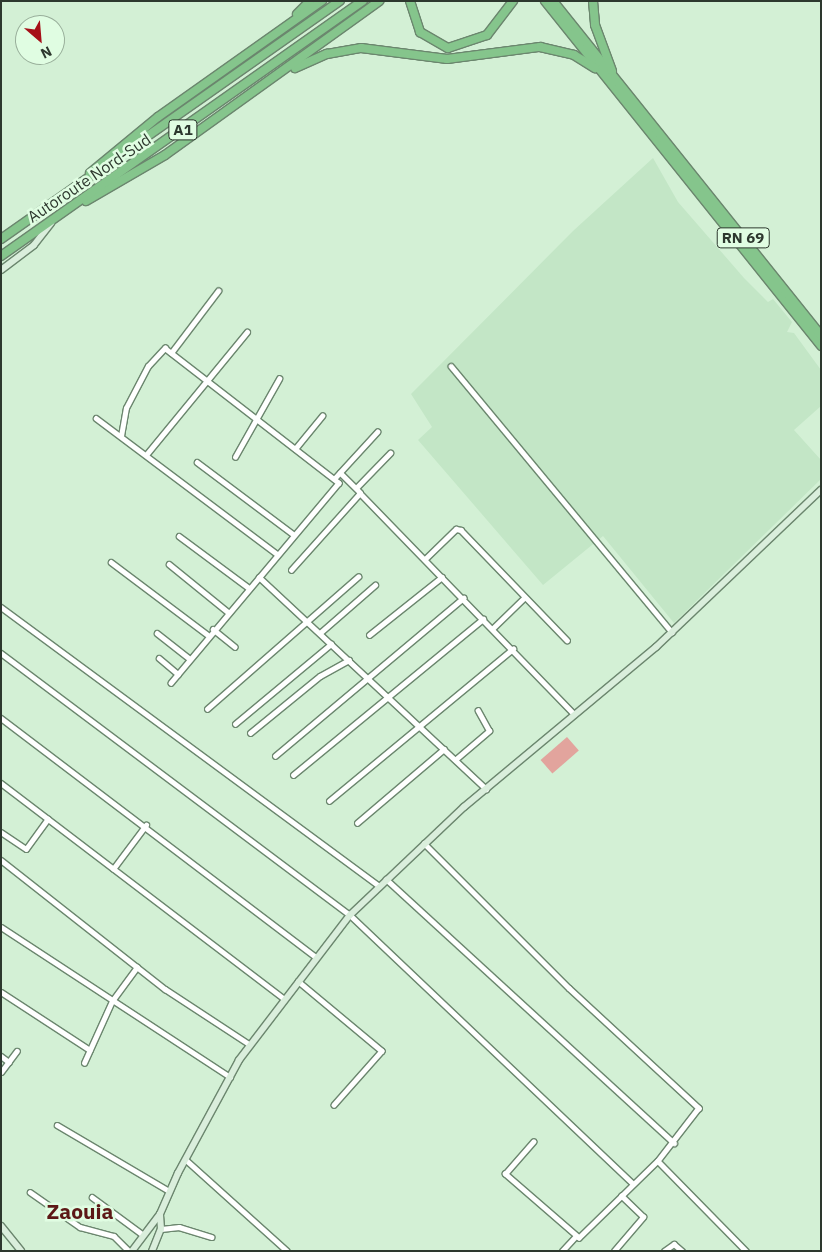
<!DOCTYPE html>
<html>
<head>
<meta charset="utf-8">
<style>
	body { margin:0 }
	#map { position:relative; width:822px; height:1252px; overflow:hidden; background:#d3f0d5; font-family:"IBM Plex Sans",sans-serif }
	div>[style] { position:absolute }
	.built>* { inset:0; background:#c3e6c6 }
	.green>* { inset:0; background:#e2a49d; transform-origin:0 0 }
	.roads { filter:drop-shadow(1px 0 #6b866e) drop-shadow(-1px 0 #6b866e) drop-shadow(0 1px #6b866e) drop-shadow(0 -1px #6b866e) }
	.street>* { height:4.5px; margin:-2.25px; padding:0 2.25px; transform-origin:2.25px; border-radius:2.25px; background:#fff }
	.secondary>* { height:6px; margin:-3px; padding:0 3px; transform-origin:3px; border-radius:3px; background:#daeedc }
	.highway>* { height:8px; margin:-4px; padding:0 4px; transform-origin:4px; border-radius:4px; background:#85c58c }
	span { translate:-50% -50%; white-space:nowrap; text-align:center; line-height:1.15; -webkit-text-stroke:5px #e0fde2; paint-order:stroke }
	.shield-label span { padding:1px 4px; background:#e0fde2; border:1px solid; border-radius:4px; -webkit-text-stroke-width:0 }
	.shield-label { font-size:15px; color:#2d382e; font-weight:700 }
	.street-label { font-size:16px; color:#2d382e }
	.district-label { font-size:21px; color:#5d1816; font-weight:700 }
	.frame { position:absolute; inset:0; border:2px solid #2d382e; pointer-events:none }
	.north { position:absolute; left:15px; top:15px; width:50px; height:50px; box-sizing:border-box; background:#e0fde2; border:1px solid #98ae9a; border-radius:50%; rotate:153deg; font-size:14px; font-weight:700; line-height:20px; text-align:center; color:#2d382e }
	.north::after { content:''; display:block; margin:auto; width:18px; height:22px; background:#a61018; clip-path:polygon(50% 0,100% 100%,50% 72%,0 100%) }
</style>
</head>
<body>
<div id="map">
	<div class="built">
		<i style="clip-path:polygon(653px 158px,678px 202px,744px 278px,768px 302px,773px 299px,792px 322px,787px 332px,794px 333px,821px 370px,821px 406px,794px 430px,821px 460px,821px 479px,674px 623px,603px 536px,543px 585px,418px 440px,432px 427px,411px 394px,573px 231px)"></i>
	</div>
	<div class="green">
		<i style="left:567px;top:737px;width:18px;height:35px;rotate:49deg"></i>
	</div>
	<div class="roads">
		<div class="street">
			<i style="left:171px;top:353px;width:78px;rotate:-52.8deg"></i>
			<i style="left:451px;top:366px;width:346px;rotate:50.3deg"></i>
			<i style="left:96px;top:418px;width:226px;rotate:36.9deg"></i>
			<i style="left:121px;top:436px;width:28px;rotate:-80deg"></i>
			<i style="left:126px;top:408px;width:47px;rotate:-62.4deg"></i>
			<i style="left:148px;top:366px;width:25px;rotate:-47deg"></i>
			<i style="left:165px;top:348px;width:220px;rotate:37.8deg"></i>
			<i style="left:339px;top:483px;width:261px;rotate:130deg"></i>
			<i style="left:295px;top:449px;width:43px;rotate:-50.7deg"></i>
			<i style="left:146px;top:455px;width:159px;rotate:-50.6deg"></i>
			<i style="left:235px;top:457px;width:90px;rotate:-60.6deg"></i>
			<i style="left:197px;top:462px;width:120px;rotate:36.9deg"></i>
			<i style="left:334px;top:479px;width:64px;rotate:-47.5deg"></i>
			<i style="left:356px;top:488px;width:49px;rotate:-45.8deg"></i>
			<i style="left:360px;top:493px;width:308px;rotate:45.9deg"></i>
			<i style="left:179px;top:536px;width:87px;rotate:36.6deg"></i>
			<i style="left:425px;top:559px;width:43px;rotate:-44.1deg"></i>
			<i style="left:456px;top:529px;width:5px;rotate:11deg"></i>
			<i style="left:461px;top:530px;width:153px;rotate:46.1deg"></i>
			<i style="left:111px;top:562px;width:121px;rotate:37deg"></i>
			<i style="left:169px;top:564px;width:76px;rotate:39.1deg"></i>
			<i style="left:291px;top:570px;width:103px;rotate:-48.1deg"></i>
			<i style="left:360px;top:493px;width:28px;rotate:-135deg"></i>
			<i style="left:259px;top:577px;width:311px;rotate:43deg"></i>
			<i style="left:1px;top:607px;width:470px;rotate:36.4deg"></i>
			<i style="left:213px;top:629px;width:28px;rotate:39deg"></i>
			<i style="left:492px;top:629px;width:45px;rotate:-44.1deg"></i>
			<i style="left:157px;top:633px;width:42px;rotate:38.2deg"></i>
			<i style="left:320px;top:633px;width:73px;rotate:-41.1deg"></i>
			<i style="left:369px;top:635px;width:93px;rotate:-38.5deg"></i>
			<i style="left:1px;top:653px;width:436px;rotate:36.9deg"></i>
			<i style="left:350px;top:915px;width:390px;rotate:43.5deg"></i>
			<i style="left:159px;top:658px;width:25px;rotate:40deg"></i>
			<i style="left:207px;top:709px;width:201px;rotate:-41.2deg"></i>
			<i style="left:1px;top:718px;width:394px;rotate:37.2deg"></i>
			<i style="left:235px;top:724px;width:125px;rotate:-39.8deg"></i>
			<i style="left:250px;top:733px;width:90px;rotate:-39.2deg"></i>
			<i style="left:320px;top:676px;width:33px;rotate:-29deg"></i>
			<i style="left:275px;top:756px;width:246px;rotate:-40deg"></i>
			<i style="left:455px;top:760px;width:45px;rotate:-40.5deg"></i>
			<i style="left:489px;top:731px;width:23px;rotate:-119deg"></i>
			<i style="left:293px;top:775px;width:246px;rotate:-39.4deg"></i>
			<i style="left:1px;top:783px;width:355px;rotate:37.3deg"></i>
			<i style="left:329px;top:801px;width:239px;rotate:-39.6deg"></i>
			<i style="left:357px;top:823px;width:114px;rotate:-40.4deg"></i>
			<i style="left:1px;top:832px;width:30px;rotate:34deg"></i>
			<i style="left:26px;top:849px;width:37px;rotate:-54deg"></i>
			<i style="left:424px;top:843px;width:205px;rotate:45deg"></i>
			<i style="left:569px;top:988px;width:177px;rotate:42.7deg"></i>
			<i style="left:699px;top:1108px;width:67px;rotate:127.7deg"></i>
			<i style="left:658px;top:1161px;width:110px;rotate:135.7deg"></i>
			<i style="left:579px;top:1238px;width:98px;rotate:-139.1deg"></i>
			<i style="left:505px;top:1174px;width:43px;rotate:-48.8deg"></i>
			<i style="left:1px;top:860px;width:209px;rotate:38.2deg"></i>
			<i style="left:165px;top:989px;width:100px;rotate:33.2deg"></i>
			<i style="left:113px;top:869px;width:55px;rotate:-53.1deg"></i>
			<i style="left:386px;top:879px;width:391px;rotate:42.5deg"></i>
			<i style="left:1px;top:927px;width:274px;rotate:33.2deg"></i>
			<i style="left:298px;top:981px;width:109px;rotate:39.8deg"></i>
			<i style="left:382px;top:1051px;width:72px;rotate:131.6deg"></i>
			<i style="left:1px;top:992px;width:106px;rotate:33.1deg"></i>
			<i style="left:1px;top:1056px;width:10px;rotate:37deg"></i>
			<i style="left:84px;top:1063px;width:68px;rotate:-65.7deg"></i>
			<i style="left:112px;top:1001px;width:42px;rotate:-53.7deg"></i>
			<i style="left:1px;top:1072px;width:26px;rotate:-53deg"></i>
			<i style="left:57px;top:1125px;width:130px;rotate:30.5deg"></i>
			<i style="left:185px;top:1159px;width:137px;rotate:42deg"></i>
			<i style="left:658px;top:1161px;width:126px;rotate:45.6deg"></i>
			<i style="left:30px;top:1192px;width:61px;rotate:35deg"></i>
			<i style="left:80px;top:1227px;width:35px;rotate:15deg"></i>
			<i style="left:114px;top:1236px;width:21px;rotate:45deg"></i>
			<i style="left:92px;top:1197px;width:62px;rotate:36.5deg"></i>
			<i style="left:161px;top:1229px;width:18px;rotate:-6deg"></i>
			<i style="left:179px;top:1227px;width:34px;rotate:17deg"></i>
			<i style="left:562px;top:1251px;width:19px;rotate:-47deg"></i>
			<i style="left:614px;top:1251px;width:45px;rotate:-49.5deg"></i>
			<i style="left:643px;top:1217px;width:30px;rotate:-136deg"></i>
			<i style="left:664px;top:1251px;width:12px;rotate:-35deg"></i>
			<i style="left:674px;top:1244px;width:11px;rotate:41deg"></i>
		</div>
		<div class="secondary">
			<i style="left:1px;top:270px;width:41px;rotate:-37.1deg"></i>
			<i style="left:34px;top:245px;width:28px;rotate:-52deg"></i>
			<i style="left:1px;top:1226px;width:32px;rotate:51deg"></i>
			<i style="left:132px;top:1251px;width:46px;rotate:-52.9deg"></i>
			<i style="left:152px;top:1251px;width:24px;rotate:-68deg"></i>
			<i style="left:161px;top:1229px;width:15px;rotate:-94deg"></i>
			<i style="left:160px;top:1214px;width:45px;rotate:-66.3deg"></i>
			<i style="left:178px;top:1173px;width:128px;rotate:-61.6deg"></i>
			<i style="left:239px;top:1060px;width:183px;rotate:-52.6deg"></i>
			<i style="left:350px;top:915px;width:157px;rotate:-43.5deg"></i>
			<i style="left:464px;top:807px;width:250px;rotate:-39.8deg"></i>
			<i style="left:656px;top:647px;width:228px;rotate:-43.6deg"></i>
		</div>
		<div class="highway">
			<i style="left:410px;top:1px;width:33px;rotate:72deg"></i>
			<i style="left:420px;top:32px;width:32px;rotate:30deg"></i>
			<i style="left:448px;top:48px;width:41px;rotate:-18.4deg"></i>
			<i style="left:487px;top:35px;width:43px;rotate:-52.6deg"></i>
			<i style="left:545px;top:1px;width:442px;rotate:51.3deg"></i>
			<i style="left:553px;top:1px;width:429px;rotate:51.3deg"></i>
			<i style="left:593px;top:1px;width:24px;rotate:85deg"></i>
			<i style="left:595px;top:25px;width:49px;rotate:69.7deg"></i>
			<i style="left:297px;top:14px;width:18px;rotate:-45deg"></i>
			<i style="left:295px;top:68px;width:35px;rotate:-24deg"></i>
			<i style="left:327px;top:54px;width:35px;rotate:-10deg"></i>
			<i style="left:361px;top:48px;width:87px;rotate:7.3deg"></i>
			<i style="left:447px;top:59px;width:94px;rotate:-7.4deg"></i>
			<i style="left:540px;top:47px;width:35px;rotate:13deg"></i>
			<i style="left:574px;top:55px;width:25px;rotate:32deg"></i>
			<i style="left:90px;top:173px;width:88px;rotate:-39.5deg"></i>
			<i style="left:158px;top:117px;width:201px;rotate:-35.3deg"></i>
			<i style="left:86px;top:201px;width:91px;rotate:-30.2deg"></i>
			<i style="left:165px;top:155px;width:264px;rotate:-35.7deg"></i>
			<i style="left:1px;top:239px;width:414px;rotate:-35.1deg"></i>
			<i style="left:1px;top:256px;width:443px;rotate:-35.2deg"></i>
		</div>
	</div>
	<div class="shield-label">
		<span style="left:183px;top:130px">A1</span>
		<span style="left:743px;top:238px">RN 69</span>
	</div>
	<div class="street-label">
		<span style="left:89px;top:178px;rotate:-34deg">Autoroute Nord-Sud</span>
	</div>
	<div class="district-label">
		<span style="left:80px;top:1211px">Zaouia</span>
	</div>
	<div class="frame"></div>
	<div class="north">N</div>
</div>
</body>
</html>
